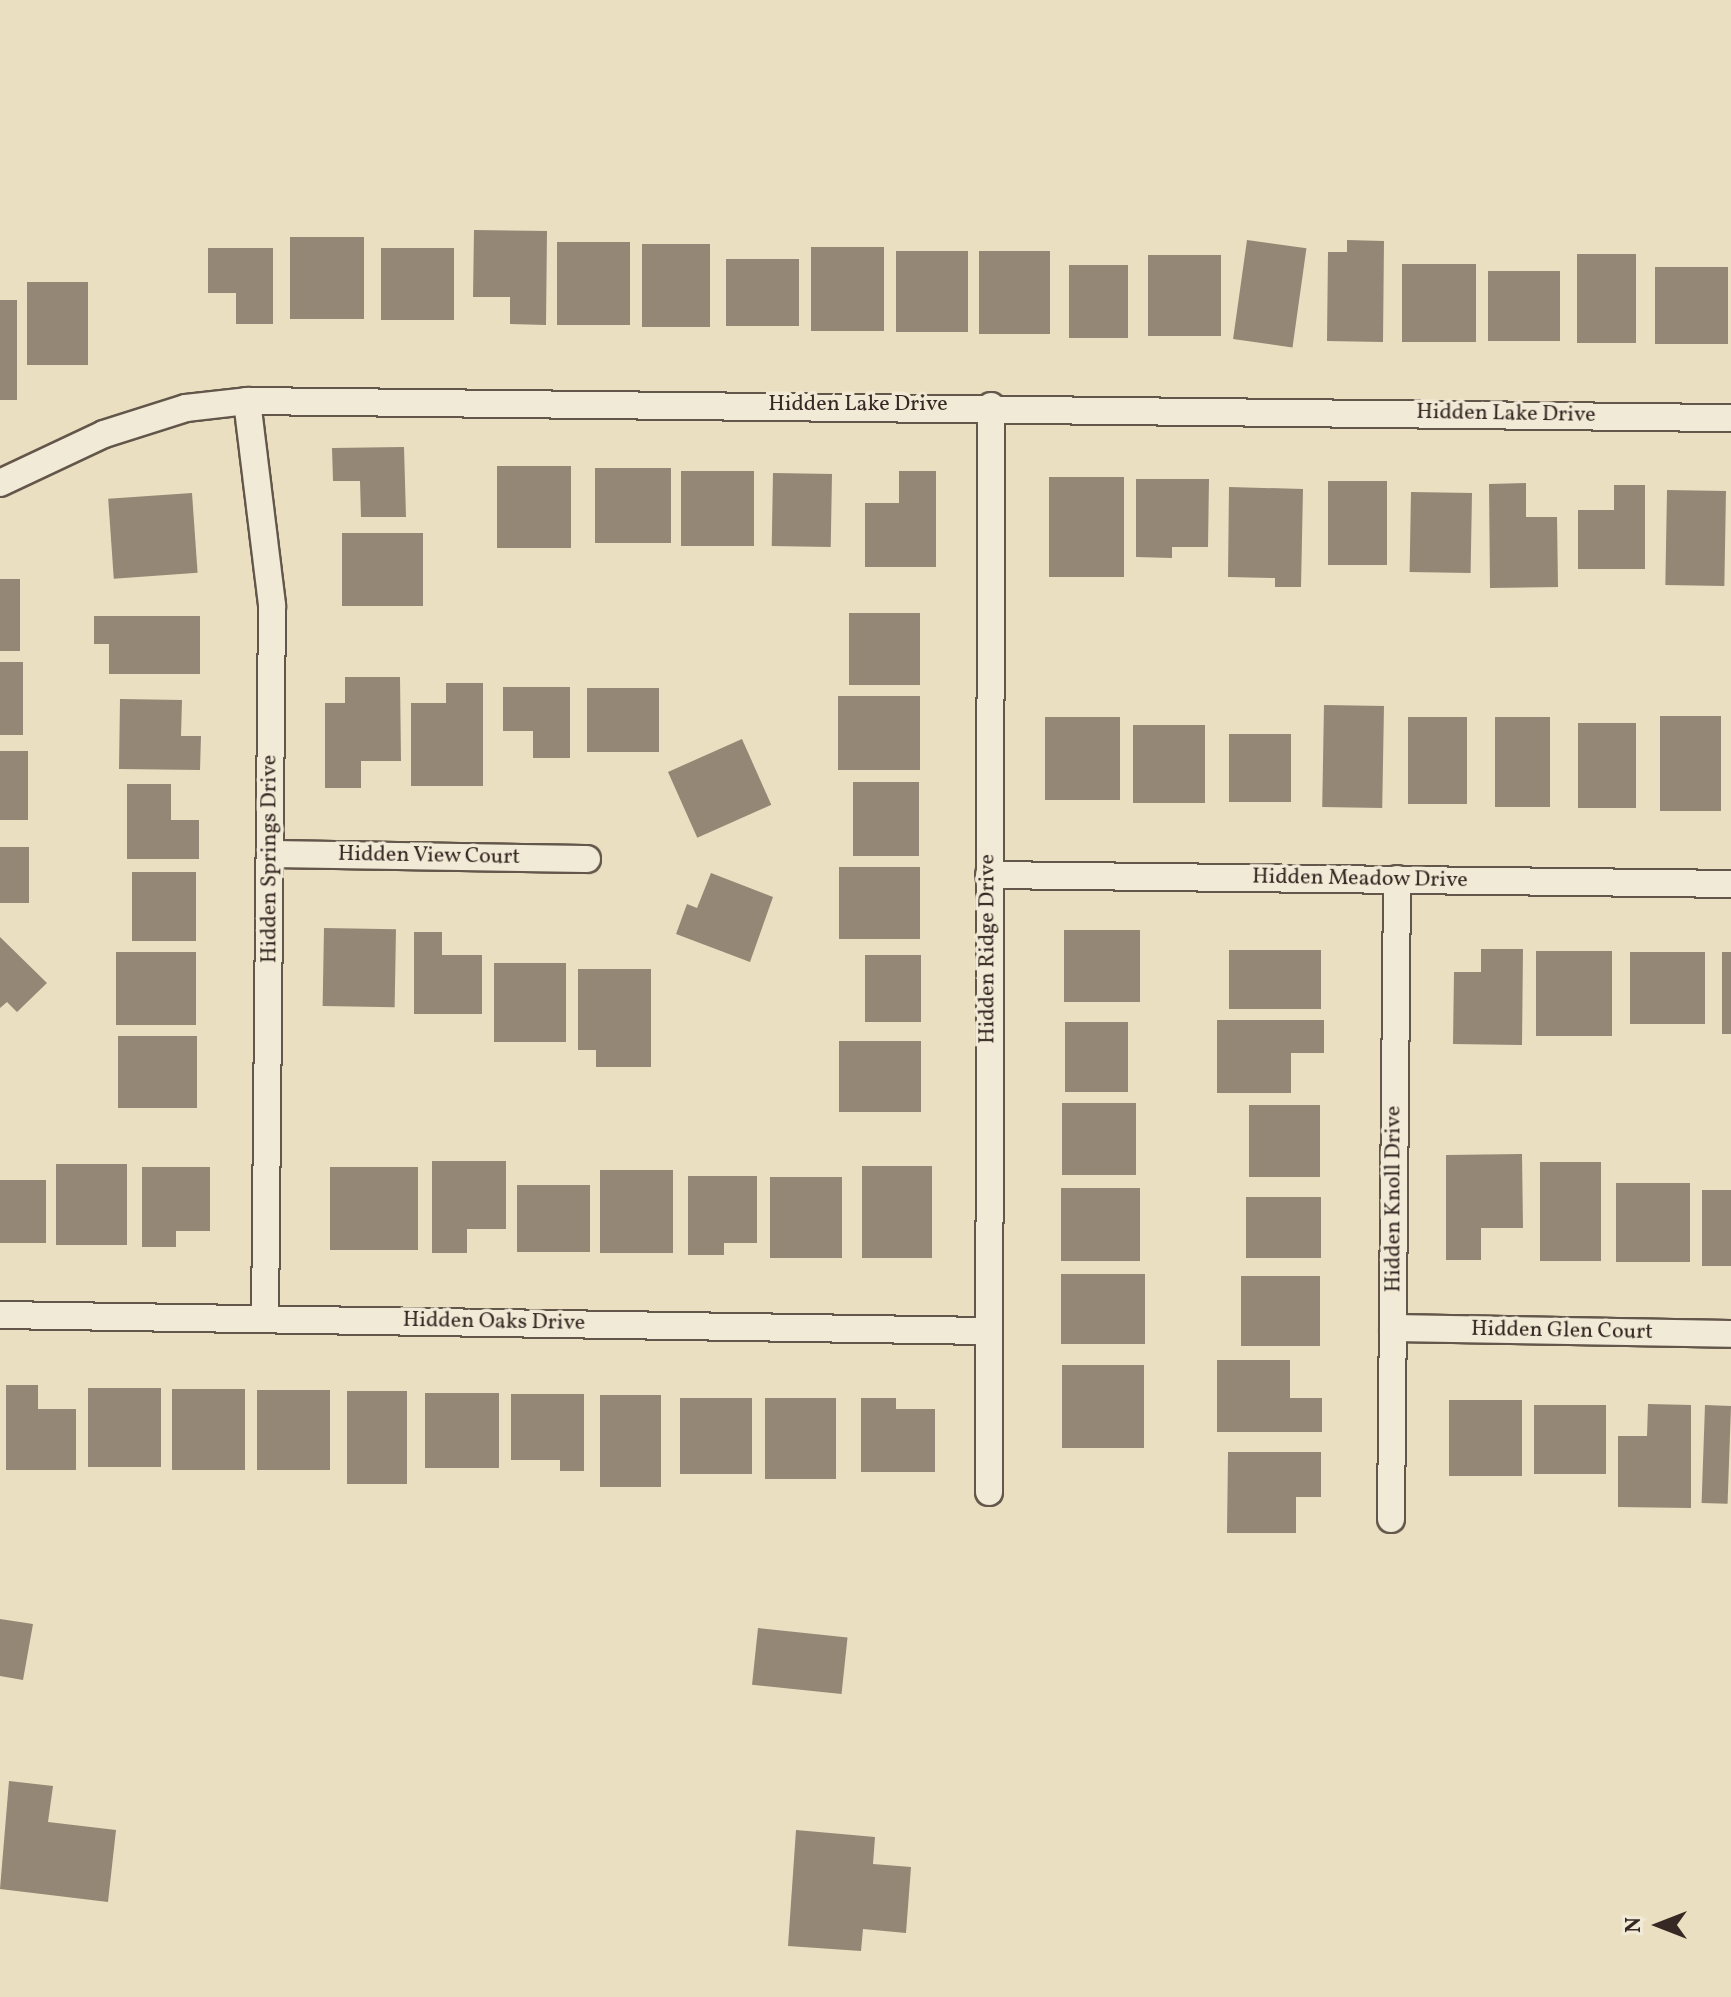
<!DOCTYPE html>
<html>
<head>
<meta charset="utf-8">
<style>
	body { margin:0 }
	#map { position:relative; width:1731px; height:1997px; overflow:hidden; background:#eadfc0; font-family:Vollkorn,serif }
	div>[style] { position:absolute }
	.building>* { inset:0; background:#948775; transform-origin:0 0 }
	.roads { filter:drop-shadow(2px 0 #63564a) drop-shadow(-2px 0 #63564a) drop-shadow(0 2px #63564a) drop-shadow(0 -2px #63564a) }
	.street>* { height:26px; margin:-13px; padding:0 13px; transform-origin:13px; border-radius:13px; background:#f1ead6 }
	span { translate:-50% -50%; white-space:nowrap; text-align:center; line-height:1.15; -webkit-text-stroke:7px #f1ead6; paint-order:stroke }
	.street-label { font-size:22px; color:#362823 }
	.north { position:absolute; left:1619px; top:1885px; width:80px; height:80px; -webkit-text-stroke:6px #f1ead6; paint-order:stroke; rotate:270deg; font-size:22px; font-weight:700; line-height:32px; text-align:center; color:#362823 }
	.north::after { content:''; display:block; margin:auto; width:28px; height:36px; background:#362823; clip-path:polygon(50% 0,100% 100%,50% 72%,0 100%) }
</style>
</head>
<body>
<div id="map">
	<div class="building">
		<i style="clip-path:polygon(474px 230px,547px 231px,546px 325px,510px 324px,510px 297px,473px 297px)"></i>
		<i style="left:290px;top:237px;width:74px;height:82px"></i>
		<i style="left:1247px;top:240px;width:60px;height:100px;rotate:8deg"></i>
		<i style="clip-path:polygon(1347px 240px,1384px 241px,1383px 342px,1327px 341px,1328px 252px,1347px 252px)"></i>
		<i style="left:557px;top:242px;width:73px;height:83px"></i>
		<i style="left:642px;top:244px;width:68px;height:83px"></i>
		<i style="left:811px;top:247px;width:73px;height:84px"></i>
		<i style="clip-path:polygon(208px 248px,273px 248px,273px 324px,236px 324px,236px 293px,208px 293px)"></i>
		<i style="left:381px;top:248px;width:73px;height:72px"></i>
		<i style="left:896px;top:251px;width:72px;height:81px"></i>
		<i style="left:979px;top:251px;width:71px;height:83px"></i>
		<i style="left:1577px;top:254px;width:59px;height:89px"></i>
		<i style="left:1148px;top:255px;width:73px;height:81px"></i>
		<i style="left:726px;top:259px;width:73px;height:67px"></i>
		<i style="left:1402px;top:264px;width:74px;height:78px"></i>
		<i style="left:1069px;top:265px;width:59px;height:73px"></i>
		<i style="left:1655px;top:267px;width:73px;height:77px"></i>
		<i style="left:1488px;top:271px;width:72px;height:70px"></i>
		<i style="left:27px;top:282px;width:61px;height:83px"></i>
		<i style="left:0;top:300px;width:17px;height:100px"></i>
		<i style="clip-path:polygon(404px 447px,406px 517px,361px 517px,360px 481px,333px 481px,332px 448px)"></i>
		<i style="left:497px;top:466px;width:74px;height:82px"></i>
		<i style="left:595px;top:468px;width:76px;height:75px"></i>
		<i style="left:754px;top:471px;width:75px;height:73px;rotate:90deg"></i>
		<i style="clip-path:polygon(899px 471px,936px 471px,936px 567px,865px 567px,865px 503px,899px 503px)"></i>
		<i style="left:773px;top:473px;width:59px;height:73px;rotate:1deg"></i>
		<i style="left:1049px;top:477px;width:75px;height:100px"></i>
		<i style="clip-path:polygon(1136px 479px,1209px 479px,1208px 547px,1172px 547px,1172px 558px,1136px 557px)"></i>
		<i style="left:1328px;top:481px;width:59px;height:84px"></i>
		<i style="clip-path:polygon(1526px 483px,1526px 517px,1557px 517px,1558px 587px,1490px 588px,1489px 484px)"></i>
		<i style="clip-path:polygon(1614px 485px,1645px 485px,1645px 569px,1578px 569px,1578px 510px,1614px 510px)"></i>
		<i style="clip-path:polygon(1229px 487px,1303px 489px,1301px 587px,1275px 587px,1275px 578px,1228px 577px)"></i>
		<i style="left:1667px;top:490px;width:59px;height:95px;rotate:1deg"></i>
		<i style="left:1411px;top:492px;width:61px;height:80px;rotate:1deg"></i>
		<i style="left:192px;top:493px;width:80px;height:84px;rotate:86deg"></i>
		<i style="left:342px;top:533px;width:81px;height:73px"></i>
		<i style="left:0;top:579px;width:20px;height:72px"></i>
		<i style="left:849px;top:613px;width:71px;height:72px"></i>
		<i style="clip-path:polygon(94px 616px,200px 616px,200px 674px,109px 674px,109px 644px,94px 644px)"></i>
		<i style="left:0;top:662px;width:23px;height:73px"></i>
		<i style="clip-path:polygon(345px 677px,400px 677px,401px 761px,361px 761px,361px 788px,325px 788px,325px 703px,345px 703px)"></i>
		<i style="clip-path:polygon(446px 683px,483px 683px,483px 786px,411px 786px,411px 703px,446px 703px)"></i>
		<i style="clip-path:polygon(503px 687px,570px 687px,570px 758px,533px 758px,533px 731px,503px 731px)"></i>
		<i style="left:587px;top:688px;width:72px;height:64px"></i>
		<i style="left:838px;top:696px;width:82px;height:74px"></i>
		<i style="clip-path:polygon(120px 699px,182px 700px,181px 736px,201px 736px,200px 770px,119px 769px)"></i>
		<i style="left:1324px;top:705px;width:60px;height:102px;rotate:1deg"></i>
		<i style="left:1660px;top:716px;width:61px;height:95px"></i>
		<i style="left:1045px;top:717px;width:75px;height:83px"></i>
		<i style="left:1408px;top:717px;width:59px;height:87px"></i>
		<i style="left:1495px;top:717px;width:55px;height:90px"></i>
		<i style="left:1578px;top:723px;width:58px;height:85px"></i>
		<i style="left:1133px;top:725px;width:72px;height:78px"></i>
		<i style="left:1229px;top:734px;width:62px;height:68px"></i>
		<i style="left:742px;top:739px;width:72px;height:81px;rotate:66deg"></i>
		<i style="left:0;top:751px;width:28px;height:69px"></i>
		<i style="left:853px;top:782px;width:66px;height:74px"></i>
		<i style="clip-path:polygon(127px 784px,171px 784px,171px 820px,199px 820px,199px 859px,127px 859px)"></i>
		<i style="left:0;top:847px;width:29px;height:56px"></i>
		<i style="left:839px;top:867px;width:81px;height:72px"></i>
		<i style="left:132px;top:872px;width:64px;height:69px"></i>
		<i style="clip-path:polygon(711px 873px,773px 897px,750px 962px,676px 934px,687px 904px,697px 908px)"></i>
		<i style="left:324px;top:928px;width:72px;height:78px;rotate:1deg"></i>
		<i style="left:1064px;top:930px;width:76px;height:72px"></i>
		<i style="clip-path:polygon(414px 932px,442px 932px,442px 955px,482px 955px,482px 1014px,414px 1014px)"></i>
		<i style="clip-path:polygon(0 937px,47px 983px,17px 1012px,7px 1002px,0 1008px)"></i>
		<i style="clip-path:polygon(1481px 949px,1523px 949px,1522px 1045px,1453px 1044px,1454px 972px,1481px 972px)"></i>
		<i style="left:1229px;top:950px;width:92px;height:59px"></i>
		<i style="left:1536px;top:951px;width:76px;height:85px"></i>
		<i style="left:116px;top:952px;width:80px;height:73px"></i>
		<i style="left:1630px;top:952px;width:75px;height:72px"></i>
		<i style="left:1722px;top:952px;width:9px;height:82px"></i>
		<i style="left:865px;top:955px;width:56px;height:67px"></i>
		<i style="left:494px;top:963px;width:72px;height:79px"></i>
		<i style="clip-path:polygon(578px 969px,651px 969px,651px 1067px,596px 1067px,596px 1050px,578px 1050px)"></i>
		<i style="clip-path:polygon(1217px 1020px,1324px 1020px,1324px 1053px,1291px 1053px,1291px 1093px,1217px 1093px)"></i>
		<i style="left:1065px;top:1022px;width:63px;height:70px"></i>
		<i style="left:118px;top:1036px;width:79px;height:72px"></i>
		<i style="left:839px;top:1041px;width:82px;height:71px"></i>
		<i style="left:1062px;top:1103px;width:74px;height:72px"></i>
		<i style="left:1249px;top:1105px;width:71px;height:72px"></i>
		<i style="clip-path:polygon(1522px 1154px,1523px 1228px,1481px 1228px,1481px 1260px,1446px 1260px,1446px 1155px)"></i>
		<i style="clip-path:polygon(432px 1161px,506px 1161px,506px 1229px,467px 1229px,467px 1253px,432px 1253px)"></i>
		<i style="left:1540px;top:1162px;width:61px;height:99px"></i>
		<i style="left:56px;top:1164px;width:71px;height:81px"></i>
		<i style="left:862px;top:1166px;width:70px;height:92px"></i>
		<i style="clip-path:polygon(142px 1167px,210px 1167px,210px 1231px,176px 1231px,176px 1247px,142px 1247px)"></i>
		<i style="left:330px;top:1167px;width:88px;height:83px"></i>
		<i style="left:600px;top:1170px;width:73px;height:83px"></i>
		<i style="clip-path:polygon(688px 1176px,757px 1176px,757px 1243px,724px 1243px,724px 1255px,688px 1255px)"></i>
		<i style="left:770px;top:1177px;width:72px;height:81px"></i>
		<i style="left:0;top:1180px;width:46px;height:63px"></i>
		<i style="left:1616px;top:1183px;width:74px;height:79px"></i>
		<i style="left:517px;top:1185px;width:73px;height:67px"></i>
		<i style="left:1061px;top:1188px;width:79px;height:73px"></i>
		<i style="left:1702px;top:1190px;width:29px;height:76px"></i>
		<i style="left:1246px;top:1197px;width:75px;height:61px"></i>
		<i style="left:1061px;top:1274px;width:84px;height:70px"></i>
		<i style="left:1241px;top:1276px;width:79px;height:70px"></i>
		<i style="clip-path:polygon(1217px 1360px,1290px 1360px,1290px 1398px,1322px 1398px,1322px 1432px,1217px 1432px)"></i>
		<i style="left:1062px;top:1365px;width:82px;height:83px"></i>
		<i style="clip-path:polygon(6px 1385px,38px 1385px,38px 1409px,76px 1409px,76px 1470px,6px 1470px)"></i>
		<i style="left:88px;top:1388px;width:73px;height:79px"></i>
		<i style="left:172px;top:1389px;width:73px;height:81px"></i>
		<i style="left:257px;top:1390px;width:73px;height:80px"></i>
		<i style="left:347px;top:1391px;width:60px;height:93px"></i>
		<i style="left:425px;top:1393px;width:74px;height:75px"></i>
		<i style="clip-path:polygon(511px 1394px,584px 1394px,584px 1471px,560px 1471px,560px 1460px,511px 1460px)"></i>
		<i style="left:600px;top:1395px;width:61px;height:92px"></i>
		<i style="left:680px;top:1398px;width:72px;height:76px"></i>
		<i style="left:765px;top:1398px;width:71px;height:81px"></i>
		<i style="clip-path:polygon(861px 1398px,896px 1398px,896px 1409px,935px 1409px,935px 1472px,861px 1472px)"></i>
		<i style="left:1522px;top:1400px;width:76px;height:73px;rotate:90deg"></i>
		<i style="clip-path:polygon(1648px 1404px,1691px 1405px,1691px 1508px,1618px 1507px,1618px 1436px,1647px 1436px)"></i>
		<i style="left:1534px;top:1405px;width:72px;height:69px"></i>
		<i style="left:1705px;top:1405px;width:26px;height:98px;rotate:2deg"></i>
		<i style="clip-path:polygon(1228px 1452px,1321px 1452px,1321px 1497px,1296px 1497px,1296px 1533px,1227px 1533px)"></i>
		<i style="clip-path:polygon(0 1619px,33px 1624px,23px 1680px,0 1676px)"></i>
		<i style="left:758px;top:1628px;width:90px;height:57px;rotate:6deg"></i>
		<i style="clip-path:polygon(9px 1781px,53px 1786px,48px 1822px,116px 1830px,108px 1902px,0 1889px)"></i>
		<i style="clip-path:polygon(796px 1830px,875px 1837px,873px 1864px,911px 1867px,906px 1933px,863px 1929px,861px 1951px,788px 1946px)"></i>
	</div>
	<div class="roads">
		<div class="street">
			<i style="left:247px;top:401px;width:206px;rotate:83deg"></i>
			<i style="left:272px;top:605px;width:713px;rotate:90.56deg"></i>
			<i style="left:0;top:483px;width:115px;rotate:-25.2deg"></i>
			<i style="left:104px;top:434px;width:86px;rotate:-17.6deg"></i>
			<i style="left:186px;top:408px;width:61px;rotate:-6.5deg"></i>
			<i style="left:247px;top:401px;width:1484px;rotate:0.66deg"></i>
			<i style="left:270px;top:854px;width:317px;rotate:0.9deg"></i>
			<i style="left:989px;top:875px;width:742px;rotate:0.69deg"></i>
			<i style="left:0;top:1315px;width:988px;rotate:0.93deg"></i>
			<i style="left:1393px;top:1328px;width:338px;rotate:1deg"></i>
			<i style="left:989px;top:1492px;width:1086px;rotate:-89.89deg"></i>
			<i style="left:1391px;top:1519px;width:640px;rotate:-89.46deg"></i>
		</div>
	</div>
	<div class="street-label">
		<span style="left:858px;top:405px">Hidden Lake Drive</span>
		<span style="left:1506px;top:414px;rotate:1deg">Hidden Lake Drive</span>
		<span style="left:429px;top:856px;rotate:1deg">Hidden View Court</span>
		<span style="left:270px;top:859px;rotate:-90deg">Hidden Springs Drive</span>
		<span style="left:1360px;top:879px;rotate:1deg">Hidden Meadow Drive</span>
		<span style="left:988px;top:949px;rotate:-90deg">Hidden Ridge Drive</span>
		<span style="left:1394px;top:1199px;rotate:-90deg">Hidden Knoll Drive</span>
		<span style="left:494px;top:1322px;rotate:1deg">Hidden Oaks Drive</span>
		<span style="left:1562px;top:1331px;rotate:1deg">Hidden Glen Court</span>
	</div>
	<div class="north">N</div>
</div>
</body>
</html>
